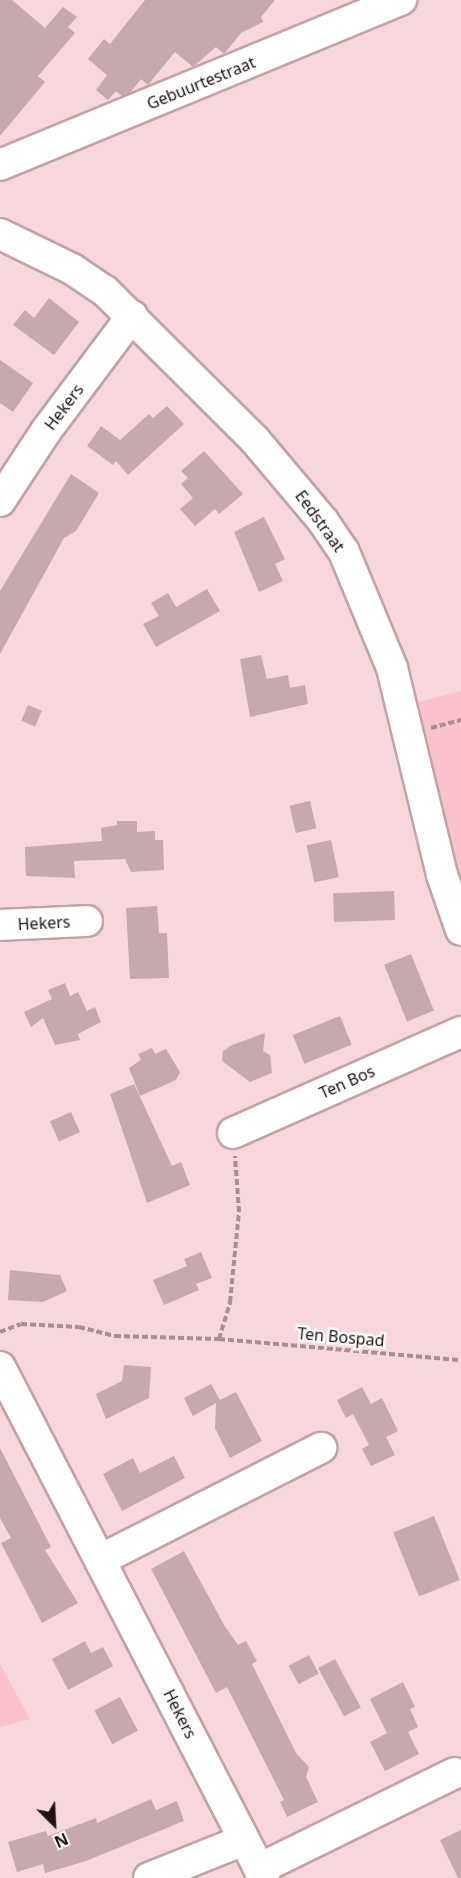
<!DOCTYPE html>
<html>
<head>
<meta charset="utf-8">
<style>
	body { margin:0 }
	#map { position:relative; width:461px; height:1878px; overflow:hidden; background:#f7d7dc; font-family:"Noto Sans",sans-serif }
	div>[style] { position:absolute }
	.green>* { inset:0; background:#f9c2cc }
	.building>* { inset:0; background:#c6a8ad; transform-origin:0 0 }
	.path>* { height:4px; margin-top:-2px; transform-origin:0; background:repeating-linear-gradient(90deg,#a68e92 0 6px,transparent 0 9px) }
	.roads { filter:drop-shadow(2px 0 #c1a2a7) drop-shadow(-2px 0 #c1a2a7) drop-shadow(0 2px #c1a2a7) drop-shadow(0 -2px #c1a2a7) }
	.minor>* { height:30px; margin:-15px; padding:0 15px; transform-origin:15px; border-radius:15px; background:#fff }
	span { translate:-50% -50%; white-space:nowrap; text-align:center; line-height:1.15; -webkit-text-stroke:5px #fff; paint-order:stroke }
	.street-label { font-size:16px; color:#1d1214 }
	.north { position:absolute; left:24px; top:1794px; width:60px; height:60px; -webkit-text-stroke:4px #fff; paint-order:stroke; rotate:156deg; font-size:16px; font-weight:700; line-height:24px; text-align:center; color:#1d1214 }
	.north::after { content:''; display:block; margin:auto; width:21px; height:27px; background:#1d1214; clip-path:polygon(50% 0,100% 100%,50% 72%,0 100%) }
</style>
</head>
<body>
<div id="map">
	<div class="green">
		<i style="clip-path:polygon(461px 691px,461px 888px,414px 703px)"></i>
		<i style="clip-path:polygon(0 1664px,30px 1719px,0 1727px)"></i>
	</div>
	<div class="building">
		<i style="clip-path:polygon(0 0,12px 0,45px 28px,63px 7px,77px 17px,68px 27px,75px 33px,38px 76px,45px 82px,0 136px)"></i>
		<i style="clip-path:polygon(145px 0,275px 0,261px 17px,263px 22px,241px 33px,224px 54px,216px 47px,193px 67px,175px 52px,148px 85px,141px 79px,130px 93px,122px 96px,116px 91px,108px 100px,96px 90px,107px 75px,88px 59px,104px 39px,110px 44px)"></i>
		<i style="clip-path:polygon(49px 298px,79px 322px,54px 355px,13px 325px,25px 310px,34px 318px)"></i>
		<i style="clip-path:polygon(0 360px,33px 383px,13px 412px,0 403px)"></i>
		<i style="clip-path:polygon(167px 406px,184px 424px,128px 475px,116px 461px,113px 465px,87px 446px,101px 426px,120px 440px,149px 414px,153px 418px)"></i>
		<i style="clip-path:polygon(204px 451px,243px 494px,219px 514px,215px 509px,195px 526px,180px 509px,193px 498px,181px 484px,188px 478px,181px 471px)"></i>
		<i style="clip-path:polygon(71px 474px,99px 493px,76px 531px,64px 538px,0 654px,0 591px)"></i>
		<i style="clip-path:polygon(264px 517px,285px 559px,275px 564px,283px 581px,259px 592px,234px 532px)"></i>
		<i style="clip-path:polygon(207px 589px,220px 611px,156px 647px,143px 624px,159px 616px,151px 603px,168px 593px,176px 607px)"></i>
		<i style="clip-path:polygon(261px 655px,267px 679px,288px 675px,290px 688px,305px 685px,308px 704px,250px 717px,240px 659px)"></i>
		<i style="left:28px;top:705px;width:15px;height:17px;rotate:23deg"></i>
		<i style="left:310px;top:801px;width:28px;height:21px;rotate:77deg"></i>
		<i style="clip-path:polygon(117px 821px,137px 821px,137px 832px,155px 831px,155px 840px,163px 840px,164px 870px,131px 872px,125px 859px,74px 861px,75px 878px,26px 876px,25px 847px,102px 841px,101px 828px,117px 825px)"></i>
		<i style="left:331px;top:840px;width:38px;height:25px;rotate:78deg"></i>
		<i style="left:394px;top:891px;width:29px;height:61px;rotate:88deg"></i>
		<i style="clip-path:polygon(157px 906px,159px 933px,167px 933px,169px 978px,130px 979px,126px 908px)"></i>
		<i style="left:411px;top:954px;width:61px;height:29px;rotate:68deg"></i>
		<i style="clip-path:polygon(65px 983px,70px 996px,78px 992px,87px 1011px,95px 1007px,101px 1022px,78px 1034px,80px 1040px,55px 1045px,43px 1018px,31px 1027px,24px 1012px,52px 999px,48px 990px)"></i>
		<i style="left:340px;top:1016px;width:31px;height:51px;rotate:68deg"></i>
		<i style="clip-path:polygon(265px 1033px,263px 1051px,270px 1055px,272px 1073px,250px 1082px,222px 1061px,223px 1051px,232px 1045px)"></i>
		<i style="clip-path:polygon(152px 1048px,155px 1054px,166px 1049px,180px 1072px,176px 1080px,140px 1096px,129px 1068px,141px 1060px,138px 1054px)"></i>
		<i style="clip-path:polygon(134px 1084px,172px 1166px,181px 1162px,190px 1185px,147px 1203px,110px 1094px)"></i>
		<i style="left:71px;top:1112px;width:22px;height:23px;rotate:66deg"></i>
		<i style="clip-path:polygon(201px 1252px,212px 1278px,196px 1284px,199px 1290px,164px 1305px,153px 1280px,187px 1266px,184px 1259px)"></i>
		<i style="clip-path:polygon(10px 1270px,60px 1275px,67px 1291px,43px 1302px,8px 1300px)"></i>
		<i style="clip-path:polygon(124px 1365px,151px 1367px,149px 1398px,106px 1419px,96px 1394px,122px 1381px)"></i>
		<i style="clip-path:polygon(211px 1384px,220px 1400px,236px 1392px,262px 1441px,230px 1458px,215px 1428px,216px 1403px,193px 1416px,184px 1398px)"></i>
		<i style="clip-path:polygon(362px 1387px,371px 1404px,382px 1398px,398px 1431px,386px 1437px,395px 1455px,371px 1466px,362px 1449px,369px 1445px,353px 1414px,346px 1418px,337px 1400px)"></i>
		<i style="clip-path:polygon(0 1448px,51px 1547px,45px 1550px,78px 1603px,42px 1623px,1px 1543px,11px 1538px,0 1518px)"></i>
		<i style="clip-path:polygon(174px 1456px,185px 1478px,122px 1511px,103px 1474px,133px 1458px,140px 1473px)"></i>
		<i style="left:434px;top:1516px;width:69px;height:44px;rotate:68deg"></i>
		<i style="clip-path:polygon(184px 1551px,224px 1625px,238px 1645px,246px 1641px,257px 1661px,252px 1664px,296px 1753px,309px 1767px,306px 1777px,318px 1802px,287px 1817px,280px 1802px,284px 1800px,227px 1687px,216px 1693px,151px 1569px)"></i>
		<i style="clip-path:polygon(85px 1641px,91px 1653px,103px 1647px,113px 1666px,68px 1690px,52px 1659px)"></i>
		<i style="left:309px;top:1655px;width:21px;height:23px;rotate:62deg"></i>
		<i style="left:335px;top:1659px;width:55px;height:19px;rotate:62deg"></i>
		<i style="clip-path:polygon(403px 1682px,415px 1707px,410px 1709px,418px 1727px,408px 1732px,419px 1754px,385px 1771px,370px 1742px,387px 1733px,370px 1699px)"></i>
		<i style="left:120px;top:1697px;width:38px;height:29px;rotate:62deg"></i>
		<i style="clip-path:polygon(151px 1799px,156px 1810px,177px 1801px,184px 1821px,86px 1861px,45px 1873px,43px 1864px,17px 1872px,8px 1842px,46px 1831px,48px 1836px,96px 1818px,97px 1823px)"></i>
		<i style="clip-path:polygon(461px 1830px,461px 1878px,458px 1878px,440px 1840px)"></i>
	</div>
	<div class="path">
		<i style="left:431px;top:728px;width:31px;rotate:-15deg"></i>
		<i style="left:0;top:1332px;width:22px;rotate:-21deg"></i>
		<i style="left:21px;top:1324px;width:58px;rotate:3deg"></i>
		<i style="left:79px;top:1327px;width:37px;rotate:14deg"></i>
		<i style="left:115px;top:1336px;width:104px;rotate:1.7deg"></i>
		<i style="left:219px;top:1339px;width:243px;rotate:5deg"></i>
		<i style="left:219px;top:1339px;width:39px;rotate:-73deg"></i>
		<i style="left:230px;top:1302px;width:90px;rotate:-84.3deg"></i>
		<i style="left:239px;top:1212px;width:56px;rotate:-94.1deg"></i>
	</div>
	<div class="roads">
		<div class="minor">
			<i style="left:0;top:165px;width:434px;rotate:-22.4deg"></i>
			<i style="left:0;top:234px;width:80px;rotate:25.9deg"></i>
			<i style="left:72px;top:269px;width:40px;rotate:34deg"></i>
			<i style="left:105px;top:291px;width:210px;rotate:44.8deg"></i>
			<i style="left:254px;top:439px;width:107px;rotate:49.9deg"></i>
			<i style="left:323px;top:521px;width:37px;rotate:56deg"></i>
			<i style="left:344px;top:552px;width:126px;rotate:67.5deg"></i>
			<i style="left:392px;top:668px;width:213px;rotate:76.4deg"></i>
			<i style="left:442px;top:875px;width:58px;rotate:70.9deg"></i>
			<i style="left:0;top:501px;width:84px;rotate:-56.7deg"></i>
			<i style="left:46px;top:431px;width:144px;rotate:-53.2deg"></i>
			<i style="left:0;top:925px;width:87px;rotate:-2.6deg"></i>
			<i style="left:233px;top:1133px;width:249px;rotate:-23.9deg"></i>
			<i style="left:0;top:1367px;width:575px;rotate:62.68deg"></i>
			<i style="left:102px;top:1559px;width:246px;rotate:-26.9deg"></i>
			<i style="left:259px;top:1869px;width:218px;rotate:-26.1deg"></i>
			<i style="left:149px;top:1878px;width:102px;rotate:-21.8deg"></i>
		</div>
	</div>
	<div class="street-label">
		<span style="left:201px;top:83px;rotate:-22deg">Gebuurtestraat</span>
		<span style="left:64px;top:407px;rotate:-53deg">Hekers</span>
		<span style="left:320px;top:521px;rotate:54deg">Eedstraat</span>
		<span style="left:44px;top:923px;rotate:-3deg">Hekers</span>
		<span style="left:347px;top:1082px;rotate:-24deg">Ten Bos</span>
		<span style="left:341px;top:1337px;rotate:5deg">Ten Bospad</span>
		<span style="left:180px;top:1714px;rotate:63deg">Hekers</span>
	</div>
	<div class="north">N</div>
</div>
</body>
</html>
